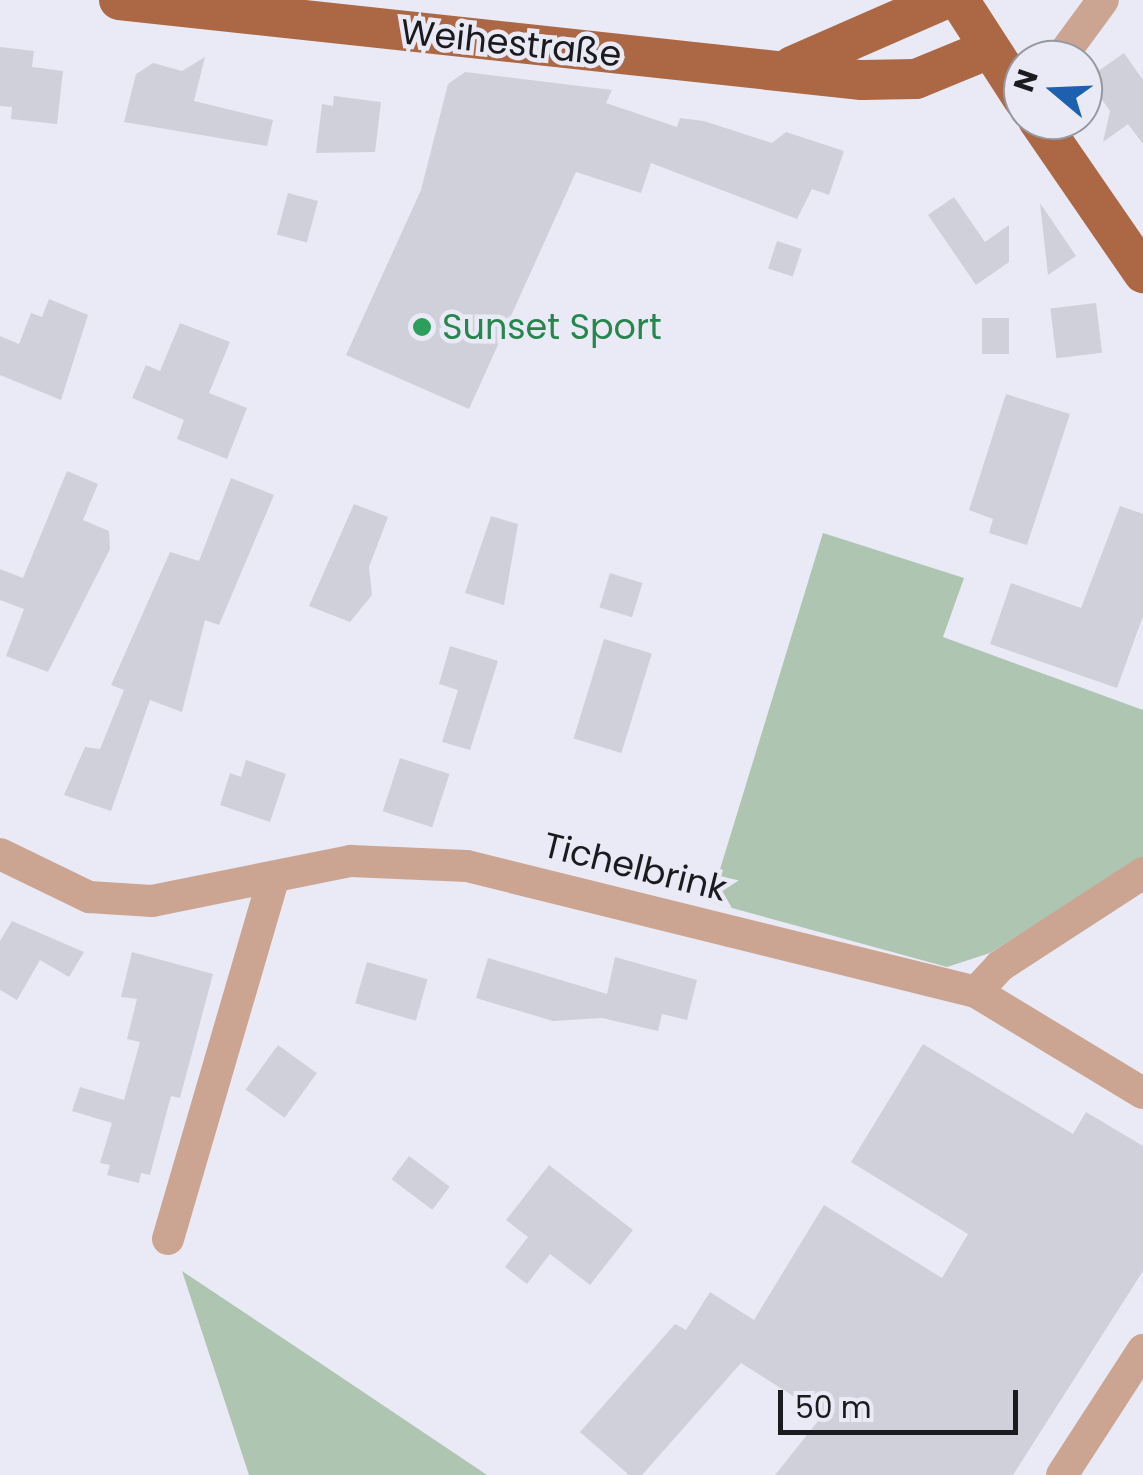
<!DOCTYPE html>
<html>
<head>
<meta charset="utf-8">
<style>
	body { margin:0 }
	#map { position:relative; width:1143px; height:1475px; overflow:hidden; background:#eaeaf6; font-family:Poppins,sans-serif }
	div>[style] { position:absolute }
	.green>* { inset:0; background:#aec5b2 }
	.building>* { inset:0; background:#d0d0db; transform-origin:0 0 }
	.minor>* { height:32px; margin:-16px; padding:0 16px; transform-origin:16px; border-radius:16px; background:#cca592 }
	.major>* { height:40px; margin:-20px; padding:0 20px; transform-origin:20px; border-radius:20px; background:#ac6844 }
	.dots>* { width:28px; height:28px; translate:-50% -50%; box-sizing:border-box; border:5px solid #eaeaf6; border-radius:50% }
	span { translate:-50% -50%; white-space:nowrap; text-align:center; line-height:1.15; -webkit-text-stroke:9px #eaeaf6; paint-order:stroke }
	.street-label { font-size:35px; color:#1b1b1f }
	.leisure-label { font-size:35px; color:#27864d }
	.left { translate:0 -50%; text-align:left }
	.north { position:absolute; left:1003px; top:40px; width:100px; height:100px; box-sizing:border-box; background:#eaeaf6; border:2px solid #9797a0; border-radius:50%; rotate:289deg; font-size:28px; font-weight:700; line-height:40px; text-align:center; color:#1b1b1f }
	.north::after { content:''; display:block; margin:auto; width:35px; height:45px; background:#1e60b0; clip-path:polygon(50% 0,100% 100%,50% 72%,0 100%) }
	.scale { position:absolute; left:778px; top:1390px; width:240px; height:45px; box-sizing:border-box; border:5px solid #1b1b1f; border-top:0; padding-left:12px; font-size:30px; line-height:35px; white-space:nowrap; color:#1b1b1f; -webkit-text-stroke:8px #eaeaf6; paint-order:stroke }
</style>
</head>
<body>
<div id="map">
	<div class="green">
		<i style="clip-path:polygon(823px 533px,964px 578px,943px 637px,1143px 710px,1143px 857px,990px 953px,947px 967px,710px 902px)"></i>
		<i style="clip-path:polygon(182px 1271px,323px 1365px,487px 1475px,249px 1475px)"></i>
	</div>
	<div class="building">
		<i style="clip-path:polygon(0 47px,34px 51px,32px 67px,63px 71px,57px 124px,11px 119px,12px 107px,0 106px)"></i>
		<i style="clip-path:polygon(1124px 53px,1143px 80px,1143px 144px,1128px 124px,1103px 142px,1110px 111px,1087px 79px)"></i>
		<i style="clip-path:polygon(205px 57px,194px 101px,273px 120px,267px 146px,124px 122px,136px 74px,153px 63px,182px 71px)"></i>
		<i style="clip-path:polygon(465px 72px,612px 90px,606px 103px,677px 127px,680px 118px,704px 121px,772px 143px,786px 132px,844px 151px,829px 195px,812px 189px,797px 219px,651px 163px,641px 193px,576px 172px,469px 409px,346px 355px,421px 190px,448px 84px)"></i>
		<i style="clip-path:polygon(334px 96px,381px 102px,375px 152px,316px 153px,322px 104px,333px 106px)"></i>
		<i style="left:288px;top:193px;width:31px;height:43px;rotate:15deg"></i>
		<i style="clip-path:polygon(954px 197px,985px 242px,1009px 225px,1009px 262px,976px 285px,928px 215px)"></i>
		<i style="clip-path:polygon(1040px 203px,1076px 256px,1048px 275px)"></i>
		<i style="left:777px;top:241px;width:26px;height:29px;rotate:18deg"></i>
		<i style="clip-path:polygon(49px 299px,88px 315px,61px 400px,0 375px,0 336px,19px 344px,31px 313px,42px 317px)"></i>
		<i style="left:1096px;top:303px;width:50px;height:46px;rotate:83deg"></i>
		<i style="left:982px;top:318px;width:27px;height:36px"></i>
		<i style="clip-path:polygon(180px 323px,230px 342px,209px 393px,247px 408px,227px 459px,177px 439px,184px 420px,132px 398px,146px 365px,160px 371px)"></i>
		<i style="clip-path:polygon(1006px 394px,1070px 414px,1027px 545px,989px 533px,993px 519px,969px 510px)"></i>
		<i style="clip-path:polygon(67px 471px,98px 484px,83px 520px,109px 531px,110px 549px,48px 672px,6px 656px,24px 609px,0 600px,0 569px,23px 578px)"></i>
		<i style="clip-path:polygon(231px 478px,274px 495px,219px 625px,205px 620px,182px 712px,150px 700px,111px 811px,64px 795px,85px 747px,100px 749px,124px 690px,111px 685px,170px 552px,199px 561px)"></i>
		<i style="clip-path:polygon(354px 504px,388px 517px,369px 567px,372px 595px,350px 622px,309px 606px)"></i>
		<i style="clip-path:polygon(1120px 506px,1143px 514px,1143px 616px,1117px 688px,990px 644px,1011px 583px,1081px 608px)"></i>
		<i style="clip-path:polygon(491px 516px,518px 524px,504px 605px,465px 593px)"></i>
		<i style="left:610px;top:573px;width:34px;height:36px;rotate:17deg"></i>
		<i style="left:604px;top:639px;width:50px;height:104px;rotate:17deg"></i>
		<i style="clip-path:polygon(450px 646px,498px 661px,470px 750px,442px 742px,458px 690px,439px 684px)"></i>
		<i style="left:400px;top:758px;width:52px;height:56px;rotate:18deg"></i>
		<i style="clip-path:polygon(246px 760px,286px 774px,270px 822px,220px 805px,230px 773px,241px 777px)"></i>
		<i style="clip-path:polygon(12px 921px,84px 952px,69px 977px,40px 960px,17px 1000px,0 990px,0 941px)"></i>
		<i style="clip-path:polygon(132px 952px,213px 974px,180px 1098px,171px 1096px,150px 1175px,141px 1173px,139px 1183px,107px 1175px,110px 1165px,100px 1163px,112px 1123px,72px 1111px,80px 1087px,124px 1100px,140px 1042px,127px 1039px,137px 999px,121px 997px)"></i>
		<i style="clip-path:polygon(615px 957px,697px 980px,687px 1020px,662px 1014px,658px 1031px,602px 1018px,553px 1021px,476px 998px,488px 958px,607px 994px)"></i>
		<i style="left:367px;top:962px;width:63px;height:43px;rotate:16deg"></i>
		<i style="clip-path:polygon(923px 1044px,1073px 1134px,1086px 1112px,1143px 1146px,1143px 1271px,1013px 1475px,775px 1475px,823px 1415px,741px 1363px,642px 1475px,629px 1475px,580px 1432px,675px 1324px,686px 1330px,710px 1292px,754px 1320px,824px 1205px,942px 1278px,968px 1234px,851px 1162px)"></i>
		<i style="left:278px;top:1045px;width:48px;height:55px;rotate:36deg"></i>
		<i style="left:409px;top:1156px;width:51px;height:29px;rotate:37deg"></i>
		<i style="clip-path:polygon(549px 1165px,633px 1230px,590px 1285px,550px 1254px,527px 1284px,505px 1267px,528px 1237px,506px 1220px)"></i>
	</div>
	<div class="minor">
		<i style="left:1059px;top:60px;width:74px;rotate:-53.7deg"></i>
		<i style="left:0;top:854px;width:99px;rotate:25.8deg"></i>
		<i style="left:89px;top:897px;width:63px;rotate:3.6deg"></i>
		<i style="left:152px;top:901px;width:203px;rotate:-11.4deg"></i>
		<i style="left:351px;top:861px;width:116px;rotate:2.5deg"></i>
		<i style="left:467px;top:866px;width:524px;rotate:13.9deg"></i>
		<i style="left:976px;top:992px;width:195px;rotate:31.2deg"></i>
		<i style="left:976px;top:992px;width:35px;rotate:-47deg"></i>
		<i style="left:1000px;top:966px;width:171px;rotate:-33deg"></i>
		<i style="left:168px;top:1239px;width:373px;rotate:-73.7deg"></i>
		<i style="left:1062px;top:1475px;width:149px;rotate:-57.1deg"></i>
	</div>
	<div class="major">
		<i style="left:119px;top:0;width:747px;rotate:6.15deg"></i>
		<i style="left:862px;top:80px;width:54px;rotate:-1.1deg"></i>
		<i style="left:916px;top:79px;width:79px;rotate:-22.3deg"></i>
		<i style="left:959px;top:0;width:118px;rotate:57.1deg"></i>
		<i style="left:792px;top:66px;width:165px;rotate:-23.6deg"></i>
		<i style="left:1038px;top:120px;width:186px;rotate:55.5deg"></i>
	</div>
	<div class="dots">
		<i style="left:422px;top:327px;background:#2e9e5b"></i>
	</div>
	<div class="street-label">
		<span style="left:511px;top:43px;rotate:6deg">Weihestraße</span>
		<span style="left:635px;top:867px;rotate:14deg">Tichelbrink</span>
	</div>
	<div class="leisure-label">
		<span class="left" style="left:442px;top:327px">Sunset Sport</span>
	</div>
	<div class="north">N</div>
	<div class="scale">50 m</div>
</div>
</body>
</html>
